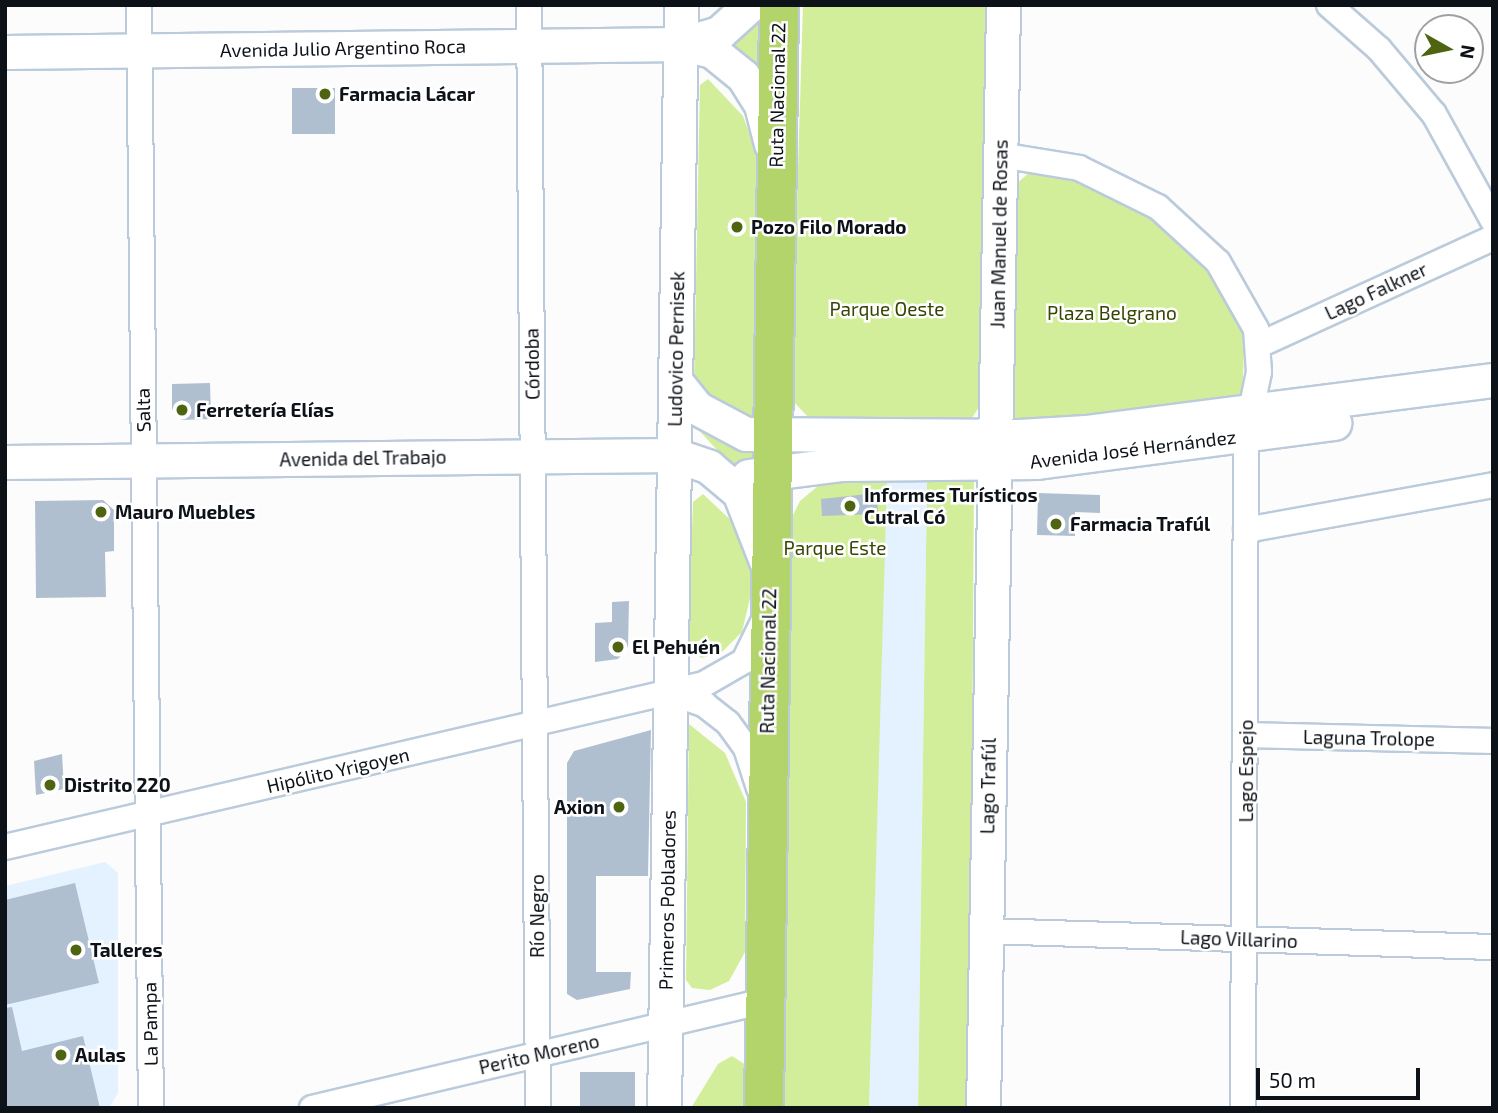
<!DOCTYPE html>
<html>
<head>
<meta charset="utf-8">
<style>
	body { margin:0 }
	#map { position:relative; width:1498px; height:1113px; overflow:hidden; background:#fcfcfc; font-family:"Exo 2",sans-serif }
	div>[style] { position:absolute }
	.built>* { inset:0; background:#e4f2ff }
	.green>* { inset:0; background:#d2ee9a }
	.building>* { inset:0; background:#b0bfcf; transform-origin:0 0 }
	.roads { filter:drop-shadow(2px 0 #bbcbdb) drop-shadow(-2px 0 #bbcbdb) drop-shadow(0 2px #bbcbdb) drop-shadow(0 -2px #bbcbdb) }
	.street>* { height:24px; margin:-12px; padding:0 12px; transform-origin:12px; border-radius:12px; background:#fff }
	.secondary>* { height:33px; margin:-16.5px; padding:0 16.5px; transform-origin:16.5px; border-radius:16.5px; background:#fff }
	.highway>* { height:38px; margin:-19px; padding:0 19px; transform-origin:19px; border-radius:19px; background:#b3d36b }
	.dots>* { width:19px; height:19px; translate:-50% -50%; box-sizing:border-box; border:4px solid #fff; border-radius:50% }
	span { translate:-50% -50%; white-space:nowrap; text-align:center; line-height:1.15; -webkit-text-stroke:5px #fff; paint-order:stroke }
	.street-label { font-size:19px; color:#0d1218 }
	.poi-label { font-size:19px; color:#0d1218; font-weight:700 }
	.left { translate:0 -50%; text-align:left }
	.right { translate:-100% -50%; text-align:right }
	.park-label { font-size:19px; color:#364602 }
	.frame { position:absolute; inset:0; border:7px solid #0d1218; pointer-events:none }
	.north { position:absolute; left:1414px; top:14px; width:70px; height:70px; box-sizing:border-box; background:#fff; border:2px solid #9ea0a3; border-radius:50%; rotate:99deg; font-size:19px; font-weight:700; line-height:28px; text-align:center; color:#0d1218 }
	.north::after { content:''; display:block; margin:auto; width:24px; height:32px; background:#4f6410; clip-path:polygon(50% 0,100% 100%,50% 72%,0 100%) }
	.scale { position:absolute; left:1256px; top:1068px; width:164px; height:32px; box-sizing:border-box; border:4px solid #0d1218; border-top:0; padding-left:9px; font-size:21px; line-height:24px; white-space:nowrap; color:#0d1218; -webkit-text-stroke:5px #fff; paint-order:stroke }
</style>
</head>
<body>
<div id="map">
	<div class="built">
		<i style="clip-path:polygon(886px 480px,927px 481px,918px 1108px,869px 1108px)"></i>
		<i style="clip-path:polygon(105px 862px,118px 873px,118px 1093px,109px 1108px,5px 1108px,5px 886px)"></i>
	</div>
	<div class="green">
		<i style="clip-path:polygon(803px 5px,989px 5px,981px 404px,968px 424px,811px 420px,791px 399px)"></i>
		<i style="clip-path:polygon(762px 17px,760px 71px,728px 40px)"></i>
		<i style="clip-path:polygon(708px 79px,743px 116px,760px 162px,755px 419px,731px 421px,694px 381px,700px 85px)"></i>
		<i style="clip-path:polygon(1031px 171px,1079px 179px,1150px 214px,1204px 263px,1245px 331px,1242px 397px,1027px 424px,1010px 417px,1014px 186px)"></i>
		<i style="clip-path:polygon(695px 426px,755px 443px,755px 465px,729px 463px)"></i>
		<i style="clip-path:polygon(974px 476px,970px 1108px,918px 1108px,927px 481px,887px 480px,869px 1108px,776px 1108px,790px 521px,800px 501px,824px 481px)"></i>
		<i style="clip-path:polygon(703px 494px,737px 526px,753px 555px,754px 581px,742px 632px,722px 652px,702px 658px,688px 649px,693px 502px)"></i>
		<i style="clip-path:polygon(689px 724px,725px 753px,746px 802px,745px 952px,729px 981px,710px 990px,692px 988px,686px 980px)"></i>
		<i style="clip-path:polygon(732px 1056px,746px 1065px,746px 1108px,691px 1108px,718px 1064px)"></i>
	</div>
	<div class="building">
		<i style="left:292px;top:88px;width:43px;height:46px"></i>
		<i style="clip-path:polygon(210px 383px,211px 419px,182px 420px,172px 409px,172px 384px)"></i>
		<i style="clip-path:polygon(877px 493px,878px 514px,822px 516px,821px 499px)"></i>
		<i style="clip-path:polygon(1038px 493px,1100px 495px,1100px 513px,1075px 512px,1075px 536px,1037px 535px)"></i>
		<i style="clip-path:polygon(103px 500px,114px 510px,114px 551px,105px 552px,106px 597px,36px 598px,35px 501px)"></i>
		<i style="clip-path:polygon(629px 601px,628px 647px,618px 659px,595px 662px,595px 623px,612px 622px,612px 602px)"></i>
		<i style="clip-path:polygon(651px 730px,648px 876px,596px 876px,596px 972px,631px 972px,630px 989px,577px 1000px,567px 994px,567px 763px,574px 751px)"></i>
		<i style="clip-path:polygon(62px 754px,64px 789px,36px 795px,34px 761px)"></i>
		<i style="clip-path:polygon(75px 883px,99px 983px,5px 1005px,5px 900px)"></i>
		<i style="clip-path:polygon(12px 1007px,22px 1051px,83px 1036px,100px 1108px,5px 1108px,5px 1008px)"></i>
		<i style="left:580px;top:1072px;width:55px;height:36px"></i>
	</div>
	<div class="roads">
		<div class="street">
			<i style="left:139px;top:5px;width:1103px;rotate:89.38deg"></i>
			<i style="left:529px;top:5px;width:1103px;rotate:89.53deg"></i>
			<i style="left:1329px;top:5px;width:67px;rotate:41.3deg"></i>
			<i style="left:1379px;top:49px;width:85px;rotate:49.8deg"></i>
			<i style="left:1434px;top:114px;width:122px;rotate:61.1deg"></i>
			<i style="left:1000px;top:155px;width:80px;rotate:9.3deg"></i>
			<i style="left:1079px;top:168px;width:88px;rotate:26.3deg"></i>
			<i style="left:1158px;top:207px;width:81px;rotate:42.5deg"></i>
			<i style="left:1218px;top:262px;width:77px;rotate:60.4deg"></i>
			<i style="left:1256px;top:329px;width:43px;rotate:86deg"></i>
			<i style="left:1259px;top:372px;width:64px;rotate:101.7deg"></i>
			<i style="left:1246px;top:435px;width:673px;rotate:90.26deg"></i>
			<i style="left:1259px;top:345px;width:257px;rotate:-24.6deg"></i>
			<i style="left:1246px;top:530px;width:251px;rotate:-10.3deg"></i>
			<i style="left:671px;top:693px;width:36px;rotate:19deg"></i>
			<i style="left:705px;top:705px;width:29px;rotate:38deg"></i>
			<i style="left:728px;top:723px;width:31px;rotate:54deg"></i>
			<i style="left:746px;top:748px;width:42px;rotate:72deg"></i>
			<i style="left:1246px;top:735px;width:247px;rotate:1.4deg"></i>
			<i style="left:5px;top:847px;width:718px;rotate:-13.13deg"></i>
			<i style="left:704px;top:684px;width:46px;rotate:-29.9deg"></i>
			<i style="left:744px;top:661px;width:43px;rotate:-64deg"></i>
			<i style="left:986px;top:931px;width:507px;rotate:1.81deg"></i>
			<i style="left:312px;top:1108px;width:466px;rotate:-13.3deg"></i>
		</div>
		<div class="secondary">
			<i style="left:682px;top:44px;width:31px;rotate:13deg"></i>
			<i style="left:712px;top:51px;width:40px;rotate:39deg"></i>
			<i style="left:743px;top:76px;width:34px;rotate:58deg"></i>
			<i style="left:761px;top:105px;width:40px;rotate:75.6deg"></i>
			<i style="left:5px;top:52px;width:676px;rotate:-0.68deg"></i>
			<i style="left:681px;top:44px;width:40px;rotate:-16deg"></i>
			<i style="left:719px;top:33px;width:42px;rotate:-42.1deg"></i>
			<i style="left:676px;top:382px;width:33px;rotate:51deg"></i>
			<i style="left:697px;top:408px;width:55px;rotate:28deg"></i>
			<i style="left:746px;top:434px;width:273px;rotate:0.4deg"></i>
			<i style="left:1019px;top:436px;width:67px;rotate:-3.4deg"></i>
			<i style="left:1086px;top:432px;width:410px;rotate:-7.3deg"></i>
			<i style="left:5px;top:462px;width:670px;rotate:-0.6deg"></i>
			<i style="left:675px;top:455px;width:36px;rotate:19deg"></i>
			<i style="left:709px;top:467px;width:39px;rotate:40deg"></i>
			<i style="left:739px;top:492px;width:74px;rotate:68.6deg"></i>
			<i style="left:748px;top:476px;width:93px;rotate:-7.4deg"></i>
			<i style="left:840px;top:464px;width:197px;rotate:-0.6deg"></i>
			<i style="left:1037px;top:462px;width:300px;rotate:-7.5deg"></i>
			<i style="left:664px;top:1108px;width:1103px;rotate:-89.12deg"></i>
			<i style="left:983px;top:1108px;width:1103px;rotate:-88.96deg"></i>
		</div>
		<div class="highway">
			<i style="left:764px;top:1108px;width:1103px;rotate:-89.22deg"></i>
		</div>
	</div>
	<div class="dots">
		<i style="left:325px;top:94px;background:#4f6410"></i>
		<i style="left:737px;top:227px;background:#4f6410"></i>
		<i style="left:182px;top:410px;background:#4f6410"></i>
		<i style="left:850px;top:506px;background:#4f6410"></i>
		<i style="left:101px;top:512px;background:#4f6410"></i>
		<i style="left:1056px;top:524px;background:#4f6410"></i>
		<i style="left:618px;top:647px;background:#4f6410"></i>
		<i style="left:50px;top:785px;background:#4f6410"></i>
		<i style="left:619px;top:807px;background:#4f6410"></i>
		<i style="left:76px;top:950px;background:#4f6410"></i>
		<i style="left:61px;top:1055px;background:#4f6410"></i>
	</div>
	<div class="street-label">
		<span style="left:343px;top:48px;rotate:-1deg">Avenida Julio Argentino Roca</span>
		<span style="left:777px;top:95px;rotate:-89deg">Ruta Nacional 22</span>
		<span style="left:999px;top:234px;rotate:-89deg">Juan Manuel de Rosas</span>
		<span style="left:1376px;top:291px;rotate:-25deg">Lago Falkner</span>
		<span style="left:676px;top:349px;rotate:-89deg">Ludovico Pernisek</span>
		<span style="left:532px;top:364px;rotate:-91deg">Córdoba</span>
		<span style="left:143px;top:410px;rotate:-91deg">Salta</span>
		<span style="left:1133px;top:449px;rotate:-7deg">Avenida José Hernández</span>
		<span style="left:363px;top:458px;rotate:-1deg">Avenida del Trabajo</span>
		<span style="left:768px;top:661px;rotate:-89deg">Ruta Nacional 22</span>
		<span style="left:1369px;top:738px;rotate:1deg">Laguna Trolope</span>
		<span style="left:338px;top:770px;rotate:-13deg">Hipólito Yrigoyen</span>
		<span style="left:1246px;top:771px;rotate:-90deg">Lago Espejo</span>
		<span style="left:988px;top:786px;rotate:-89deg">Lago Trafúl</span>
		<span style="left:667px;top:900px;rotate:-89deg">Primeros Pobladores</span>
		<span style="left:537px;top:916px;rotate:-90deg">Río Negro</span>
		<span style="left:1239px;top:939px;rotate:2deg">Lago Villarino</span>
		<span style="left:150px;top:1024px;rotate:-91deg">La Pampa</span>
		<span style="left:539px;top:1054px;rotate:-13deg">Perito Moreno</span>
	</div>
	<div class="poi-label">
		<span class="left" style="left:339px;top:94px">Farmacia Lácar</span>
		<span class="left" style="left:751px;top:227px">Pozo Filo Morado</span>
		<span class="left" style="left:196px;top:410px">Ferretería Elías</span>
		<span class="left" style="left:864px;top:506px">Informes Turísticos<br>Cutral Có</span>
		<span class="left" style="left:115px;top:512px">Mauro Muebles</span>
		<span class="left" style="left:1070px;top:524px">Farmacia Trafúl</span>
		<span class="left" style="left:632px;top:647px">El Pehuén</span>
		<span class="left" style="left:64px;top:785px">Distrito 220</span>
		<span class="right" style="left:605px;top:807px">Axion</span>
		<span class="left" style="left:90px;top:950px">Talleres</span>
		<span class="left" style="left:75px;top:1055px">Aulas</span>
	</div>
	<div class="park-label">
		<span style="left:887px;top:309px">Parque Oeste</span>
		<span style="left:1112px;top:313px">Plaza Belgrano</span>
		<span style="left:835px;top:548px">Parque Este</span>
	</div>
	<div class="frame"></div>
	<div class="north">N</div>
	<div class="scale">50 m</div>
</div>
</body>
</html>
